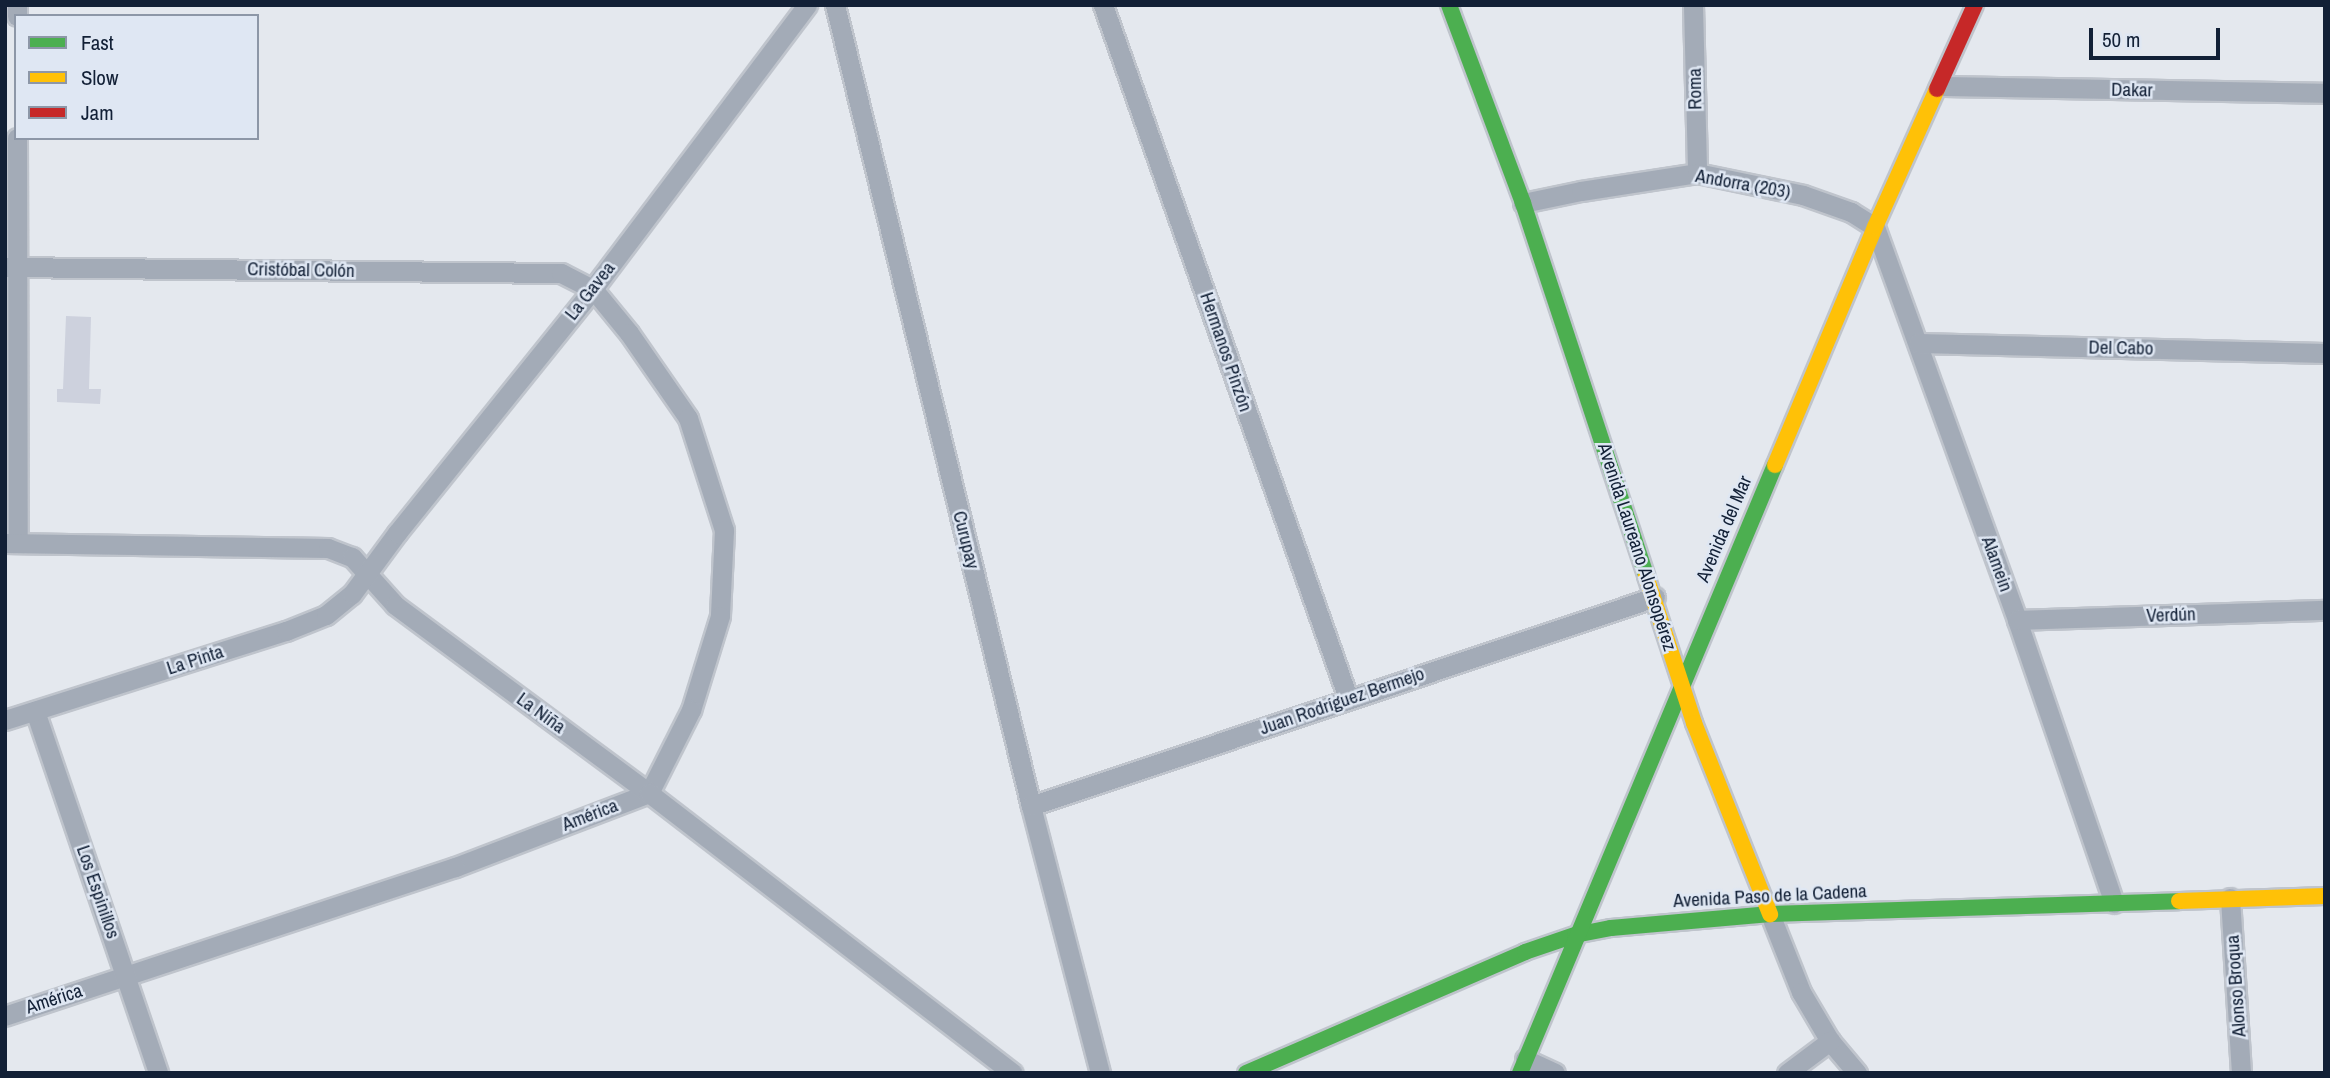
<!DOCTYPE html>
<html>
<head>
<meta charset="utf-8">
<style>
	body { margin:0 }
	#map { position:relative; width:2330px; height:1078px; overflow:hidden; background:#e4e8ee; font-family:"Archivo Narrow",sans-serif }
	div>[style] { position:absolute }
	.building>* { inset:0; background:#cdd1dd }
	.roads { filter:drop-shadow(2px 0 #bfc4cc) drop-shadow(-2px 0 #bfc4cc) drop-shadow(0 2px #bfc4cc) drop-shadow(0 -2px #bfc4cc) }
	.street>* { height:19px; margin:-9.5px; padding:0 9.5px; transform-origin:9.5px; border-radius:9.5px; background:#a3abb7 }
	.fast>* { height:16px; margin:-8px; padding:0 8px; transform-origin:8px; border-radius:8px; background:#4caf50 }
	.slow>* { height:16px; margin:-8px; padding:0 8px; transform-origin:8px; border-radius:8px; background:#ffc107 }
	.jam>* { height:16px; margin:-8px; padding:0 8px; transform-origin:8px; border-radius:8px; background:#c62828 }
	span { translate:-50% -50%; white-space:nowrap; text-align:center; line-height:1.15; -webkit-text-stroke:5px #dfe7f3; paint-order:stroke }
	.street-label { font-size:19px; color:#122036 }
	.frame { position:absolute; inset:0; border:7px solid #122036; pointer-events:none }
	.legend { position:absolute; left:14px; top:14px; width:245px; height:126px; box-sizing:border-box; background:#dfe7f3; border:2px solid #8d97a7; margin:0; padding:9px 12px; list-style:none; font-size:21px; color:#122036 }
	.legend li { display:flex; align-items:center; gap:14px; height:35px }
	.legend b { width:35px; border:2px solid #8d97a7 }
	.scale { position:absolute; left:2089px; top:28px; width:131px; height:32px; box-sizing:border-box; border:4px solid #122036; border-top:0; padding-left:9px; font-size:21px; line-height:24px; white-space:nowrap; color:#122036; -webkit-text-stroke:5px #dfe7f3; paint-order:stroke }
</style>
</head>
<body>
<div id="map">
	<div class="building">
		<i style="clip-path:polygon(66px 316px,91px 317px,89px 389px,101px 389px,100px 404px,57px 402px,57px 389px,63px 389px)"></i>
	</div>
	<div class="roads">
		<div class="street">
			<i style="left:17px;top:5px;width:11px;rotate:90deg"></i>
			<i style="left:835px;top:5px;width:825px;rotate:76.25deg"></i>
			<i style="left:1031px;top:806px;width:276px;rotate:75.5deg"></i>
			<i style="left:1103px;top:5px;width:735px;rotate:70.53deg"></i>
			<i style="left:1693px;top:5px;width:168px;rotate:88.6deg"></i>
			<i style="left:1940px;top:86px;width:385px;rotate:1deg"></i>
			<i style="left:17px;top:138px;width:405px;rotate:89.9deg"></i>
			<i style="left:1523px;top:203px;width:59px;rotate:-11.7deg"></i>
			<i style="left:1581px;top:191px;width:117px;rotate:-8.8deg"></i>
			<i style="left:1697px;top:173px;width:108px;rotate:11.7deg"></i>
			<i style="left:1803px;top:195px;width:51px;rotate:19.5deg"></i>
			<i style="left:1851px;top:212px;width:28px;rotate:32deg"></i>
			<i style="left:1875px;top:227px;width:418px;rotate:70.1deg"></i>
			<i style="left:2017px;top:620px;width:299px;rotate:71.1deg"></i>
			<i style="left:5px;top:267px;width:556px;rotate:0.62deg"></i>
			<i style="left:561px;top:273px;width:36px;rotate:27deg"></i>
			<i style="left:593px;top:289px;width:57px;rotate:50.7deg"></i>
			<i style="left:629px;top:333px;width:103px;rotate:55.2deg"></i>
			<i style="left:688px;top:418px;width:118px;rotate:72.2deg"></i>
			<i style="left:724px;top:530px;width:86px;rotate:92.7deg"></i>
			<i style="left:720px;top:616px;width:98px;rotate:107.1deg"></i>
			<i style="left:691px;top:710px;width:93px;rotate:116.8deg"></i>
			<i style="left:649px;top:793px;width:208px;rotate:159.1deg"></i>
			<i style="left:455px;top:867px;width:474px;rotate:161.7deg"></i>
			<i style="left:1918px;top:343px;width:407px;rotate:1.4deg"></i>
			<i style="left:5px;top:543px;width:323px;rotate:0.9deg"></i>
			<i style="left:328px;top:548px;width:26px;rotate:21deg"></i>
			<i style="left:352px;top:557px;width:64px;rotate:48.1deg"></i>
			<i style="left:395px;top:605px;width:316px;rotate:36.5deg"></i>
			<i style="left:649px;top:793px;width:459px;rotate:37.6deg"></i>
			<i style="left:2017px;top:620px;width:308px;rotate:-1.9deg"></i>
			<i style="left:35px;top:711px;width:382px;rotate:71.2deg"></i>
			<i style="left:5px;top:720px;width:295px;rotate:-17.6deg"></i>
			<i style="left:286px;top:631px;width:43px;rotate:-21.8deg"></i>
			<i style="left:326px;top:615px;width:33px;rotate:-39deg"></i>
			<i style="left:352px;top:594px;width:76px;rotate:-53.6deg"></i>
			<i style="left:397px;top:533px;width:313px;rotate:-51.2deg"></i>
			<i style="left:593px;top:289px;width:356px;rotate:-53deg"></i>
			<i style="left:1031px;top:806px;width:658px;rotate:-18.52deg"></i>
			<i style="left:2230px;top:898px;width:175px;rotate:86.4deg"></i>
			<i style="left:1770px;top:914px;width:84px;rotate:68.3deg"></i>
			<i style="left:1801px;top:992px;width:57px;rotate:59.4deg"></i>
			<i style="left:1830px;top:1041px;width:42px;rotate:49.8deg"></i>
			<i style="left:1525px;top:1059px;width:33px;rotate:25deg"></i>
			<i style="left:1787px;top:1073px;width:54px;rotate:-36.7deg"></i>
		</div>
		<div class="fast">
			<i style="left:1449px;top:5px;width:211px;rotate:69.5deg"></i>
			<i style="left:1523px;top:203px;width:393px;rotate:71.7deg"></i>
			<i style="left:1246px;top:1073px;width:304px;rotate:-23.4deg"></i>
			<i style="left:1525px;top:952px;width:53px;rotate:-18.8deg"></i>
			<i style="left:1575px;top:935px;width:37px;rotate:-11deg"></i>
			<i style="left:1611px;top:928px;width:160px;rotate:-5deg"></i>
			<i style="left:1770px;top:914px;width:409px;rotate:-1.8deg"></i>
			<i style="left:1520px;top:1073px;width:659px;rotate:-67.25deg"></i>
		</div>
		<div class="slow">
			<i style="left:1775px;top:465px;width:258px;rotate:-67.2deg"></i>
			<i style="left:1875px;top:227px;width:151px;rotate:-65.8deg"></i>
			<i style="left:1646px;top:576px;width:155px;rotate:71.9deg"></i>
			<i style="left:1694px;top:723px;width:206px;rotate:68.3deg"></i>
			<i style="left:2179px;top:901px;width:146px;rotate:-2deg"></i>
		</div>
		<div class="jam">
			<i style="left:1937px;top:89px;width:92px;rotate:-65.7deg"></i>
		</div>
	</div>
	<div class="street-label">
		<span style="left:1695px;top:89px;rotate:-91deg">Roma</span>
		<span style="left:2132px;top:90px;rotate:1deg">Dakar</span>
		<span style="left:1743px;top:184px;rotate:10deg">Andorra (203)</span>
		<span style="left:301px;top:270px;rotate:1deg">Cristóbal Colón</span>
		<span style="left:590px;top:291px;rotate:-52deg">La Gavea</span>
		<span style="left:2121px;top:348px;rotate:1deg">Del Cabo</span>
		<span style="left:1226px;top:352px;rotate:71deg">Hermanos Pinzón</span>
		<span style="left:1724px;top:529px;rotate:-67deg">Avenida del Mar</span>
		<span style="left:966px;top:540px;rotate:76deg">Curupay</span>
		<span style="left:1637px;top:547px;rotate:72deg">Avenida Laureano Alonsopérez</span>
		<span style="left:1997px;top:564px;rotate:70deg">Alamein</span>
		<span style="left:2171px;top:615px;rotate:-2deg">Verdún</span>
		<span style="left:195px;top:660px;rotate:-18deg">La Pinta</span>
		<span style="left:1342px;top:701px;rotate:-19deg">Juan Rodríguez Bermejo</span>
		<span style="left:541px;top:713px;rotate:36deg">La Niña</span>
		<span style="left:590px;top:815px;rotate:-21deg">América</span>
		<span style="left:98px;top:892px;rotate:71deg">Los Espinillos</span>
		<span style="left:1770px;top:896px;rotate:-3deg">Avenida Paso de la Cadena</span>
		<span style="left:2236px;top:986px;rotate:-94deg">Alonso Broqua</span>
		<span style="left:54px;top:999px;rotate:-18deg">América</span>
	</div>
	<div class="frame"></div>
	<ul class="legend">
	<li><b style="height:9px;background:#4caf50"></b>Fast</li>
	<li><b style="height:9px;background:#ffc107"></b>Slow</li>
	<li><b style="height:9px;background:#c62828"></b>Jam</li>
	</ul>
	<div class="scale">50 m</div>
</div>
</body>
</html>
